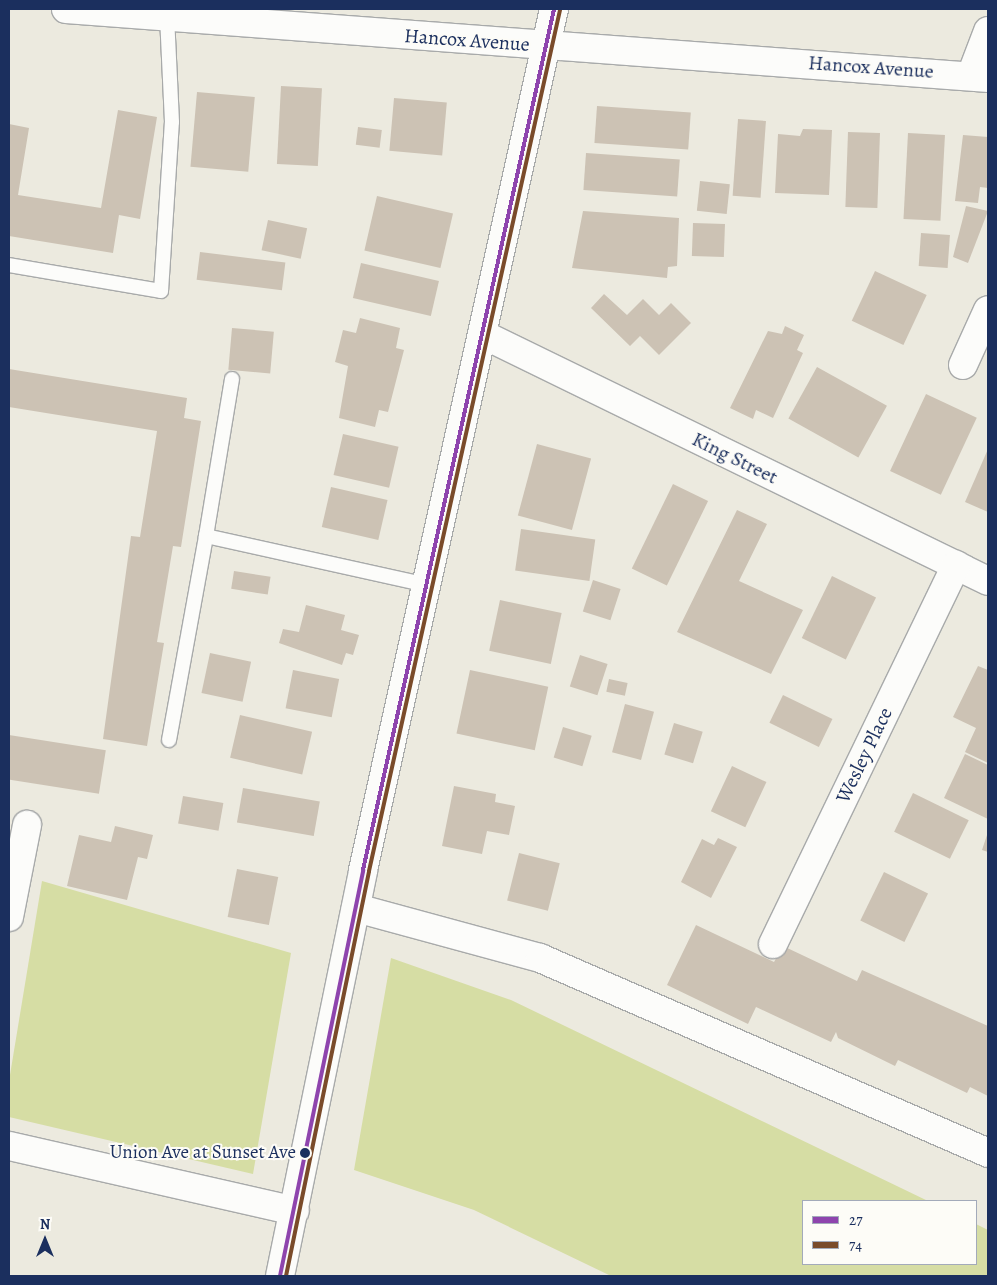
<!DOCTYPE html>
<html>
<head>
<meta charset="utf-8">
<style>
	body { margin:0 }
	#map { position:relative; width:997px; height:1285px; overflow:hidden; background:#eceadf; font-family:Alegreya,serif }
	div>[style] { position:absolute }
	.green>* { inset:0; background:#d6dda4 }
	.building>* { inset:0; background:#ccc2b4; transform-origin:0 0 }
	.roads { filter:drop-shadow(1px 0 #a8aaaa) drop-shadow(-1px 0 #a8aaaa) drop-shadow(0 1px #a8aaaa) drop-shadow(0 -1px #a8aaaa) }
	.lane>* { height:14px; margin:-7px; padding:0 7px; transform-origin:7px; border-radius:7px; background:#fcfcfa }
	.street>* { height:28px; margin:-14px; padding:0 14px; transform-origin:14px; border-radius:14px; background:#fcfcfa }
	.secondary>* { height:28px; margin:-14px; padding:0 14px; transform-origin:14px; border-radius:14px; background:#fcfcfa }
	.bus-1>* { height:4px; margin:-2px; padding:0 2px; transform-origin:2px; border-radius:2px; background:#8e44ad }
	.bus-2>* { height:4px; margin:-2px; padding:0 2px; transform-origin:2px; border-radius:2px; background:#7a4b2a }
	.dots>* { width:14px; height:14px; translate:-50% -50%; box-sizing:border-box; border:2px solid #fdfcf7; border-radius:50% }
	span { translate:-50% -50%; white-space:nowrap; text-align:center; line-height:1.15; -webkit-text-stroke:4px #fdfcf7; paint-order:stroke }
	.bus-label { font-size:19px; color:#1b2f5e }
	.right { translate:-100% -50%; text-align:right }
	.street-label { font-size:20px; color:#1b2f5e }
	.frame { position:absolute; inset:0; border:10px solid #1b2f5e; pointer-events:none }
	.legend { position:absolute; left:802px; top:1200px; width:175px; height:65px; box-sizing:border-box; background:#fdfcf7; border:1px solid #a3aaba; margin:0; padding:6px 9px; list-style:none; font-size:15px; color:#1b2f5e }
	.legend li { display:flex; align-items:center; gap:10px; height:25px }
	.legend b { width:25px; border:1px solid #a3aaba }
	.north { position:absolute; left:20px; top:1215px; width:50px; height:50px; -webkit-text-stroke:4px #fdfcf7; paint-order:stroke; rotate:0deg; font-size:14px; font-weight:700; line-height:20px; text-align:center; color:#1b2f5e }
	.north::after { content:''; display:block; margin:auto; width:18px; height:22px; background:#1b2f5e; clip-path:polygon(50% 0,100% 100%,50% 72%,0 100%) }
</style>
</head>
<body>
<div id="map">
	<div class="green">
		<i style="clip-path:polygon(42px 881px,291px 953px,253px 1174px,9px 1117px,9px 1081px)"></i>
		<i style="clip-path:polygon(391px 958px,511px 1000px,928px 1201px,803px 1201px,803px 1264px,976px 1264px,976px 1224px,988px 1230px,988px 1276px,611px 1276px,474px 1210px,354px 1170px)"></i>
	</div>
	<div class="building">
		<i style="left:281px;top:86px;width:41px;height:78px;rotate:3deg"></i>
		<i style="left:197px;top:92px;width:58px;height:75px;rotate:5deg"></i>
		<i style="left:394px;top:98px;width:53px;height:53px;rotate:5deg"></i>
		<i style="left:597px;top:106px;width:94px;height:37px;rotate:4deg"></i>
		<i style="clip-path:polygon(118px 110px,157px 117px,140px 219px,119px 215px,113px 253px,9px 236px,9px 124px,29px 128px,18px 195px,101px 208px)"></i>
		<i style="left:738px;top:119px;width:28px;height:77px;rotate:4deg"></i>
		<i style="left:358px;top:127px;width:24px;height:18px;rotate:7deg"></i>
		<i style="clip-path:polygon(803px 129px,832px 130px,829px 195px,775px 193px,778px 134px,800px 136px)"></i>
		<i style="left:848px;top:132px;width:32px;height:75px;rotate:2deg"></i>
		<i style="left:908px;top:133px;width:37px;height:86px;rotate:3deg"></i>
		<i style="clip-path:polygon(963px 135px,988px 137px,988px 188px,980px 187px,978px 203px,955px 201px)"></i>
		<i style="left:586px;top:153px;width:94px;height:37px;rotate:4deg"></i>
		<i style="left:700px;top:181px;width:30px;height:30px;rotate:6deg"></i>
		<i style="left:377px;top:196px;width:78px;height:56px;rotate:13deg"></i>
		<i style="clip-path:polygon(966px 206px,988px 211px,968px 263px,953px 257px)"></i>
		<i style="clip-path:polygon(583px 211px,679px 218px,677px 266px,668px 267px,667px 278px,572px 268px)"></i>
		<i style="left:268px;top:220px;width:40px;height:31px;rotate:12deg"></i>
		<i style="left:693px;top:223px;width:32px;height:33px;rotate:2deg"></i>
		<i style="left:921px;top:233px;width:29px;height:33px;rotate:4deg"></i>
		<i style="left:200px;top:252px;width:86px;height:28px;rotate:7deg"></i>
		<i style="left:361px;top:263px;width:80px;height:36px;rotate:13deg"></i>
		<i style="left:875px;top:271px;width:57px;height:55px;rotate:25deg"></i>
		<i style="clip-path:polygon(604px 294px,627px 315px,643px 299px,659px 315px,671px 303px,691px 323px,659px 355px,640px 336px,630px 346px,591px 308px)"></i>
		<i style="clip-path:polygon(360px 318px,400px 328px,396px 348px,404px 350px,388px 412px,379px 410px,375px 427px,339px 418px,348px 366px,335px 362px,343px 330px,356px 333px)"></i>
		<i style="clip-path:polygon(785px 326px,804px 335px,797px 350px,803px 353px,773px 418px,756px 410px,753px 419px,730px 408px,768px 331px,782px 334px)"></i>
		<i style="left:232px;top:328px;width:42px;height:42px;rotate:5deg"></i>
		<i style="left:817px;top:367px;width:80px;height:59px;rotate:29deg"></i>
		<i style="clip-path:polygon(9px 369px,187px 398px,184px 418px,201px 421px,181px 547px,173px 546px,157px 642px,164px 643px,147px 746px,103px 739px,131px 536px,140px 537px,157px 431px,9px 407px)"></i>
		<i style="left:926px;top:394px;width:56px;height:85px;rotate:25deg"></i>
		<i style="left:343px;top:434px;width:57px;height:42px;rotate:13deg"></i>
		<i style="left:537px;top:444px;width:56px;height:74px;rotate:15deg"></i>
		<i style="clip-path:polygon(988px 449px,988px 512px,965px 502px)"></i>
		<i style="left:673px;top:484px;width:39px;height:94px;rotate:26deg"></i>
		<i style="left:331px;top:487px;width:58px;height:41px;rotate:13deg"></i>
		<i style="clip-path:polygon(737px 510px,767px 524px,739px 581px,803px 610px,771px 674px,677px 632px)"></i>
		<i style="left:521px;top:529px;width:75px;height:42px;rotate:8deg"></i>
		<i style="left:234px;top:571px;width:37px;height:18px;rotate:9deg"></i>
		<i style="left:832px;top:576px;width:49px;height:69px;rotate:26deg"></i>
		<i style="left:593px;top:580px;width:29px;height:33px;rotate:18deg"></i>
		<i style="left:500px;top:600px;width:63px;height:52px;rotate:12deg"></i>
		<i style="clip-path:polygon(306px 605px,345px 615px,341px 630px,359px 635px,353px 655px,346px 653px,342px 665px,279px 643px,283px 629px,299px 632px)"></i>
		<i style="left:210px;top:653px;width:42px;height:41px;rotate:12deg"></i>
		<i style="left:580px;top:655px;width:29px;height:33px;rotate:18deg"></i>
		<i style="clip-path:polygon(978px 666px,988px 670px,988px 763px,965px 752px,976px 728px,953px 717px)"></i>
		<i style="left:293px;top:670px;width:47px;height:39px;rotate:11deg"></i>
		<i style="left:470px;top:670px;width:80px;height:65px;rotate:12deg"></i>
		<i style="left:609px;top:679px;width:19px;height:13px;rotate:12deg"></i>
		<i style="left:783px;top:695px;width:55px;height:31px;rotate:26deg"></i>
		<i style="left:625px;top:704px;width:30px;height:50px;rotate:15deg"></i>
		<i style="left:240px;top:715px;width:74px;height:44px;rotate:13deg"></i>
		<i style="left:674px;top:723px;width:30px;height:33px;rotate:17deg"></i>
		<i style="left:563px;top:727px;width:30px;height:32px;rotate:17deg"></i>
		<i style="left:9px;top:735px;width:98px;height:44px;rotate:9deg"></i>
		<i style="clip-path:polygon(965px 754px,988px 765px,988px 819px,944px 798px)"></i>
		<i style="left:732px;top:766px;width:38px;height:50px;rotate:25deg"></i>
		<i style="clip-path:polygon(454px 786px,496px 794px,495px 802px,515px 806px,509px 835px,487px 831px,482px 854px,442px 846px)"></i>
		<i style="left:243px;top:788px;width:78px;height:35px;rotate:10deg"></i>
		<i style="left:913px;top:793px;width:62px;height:43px;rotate:26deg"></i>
		<i style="left:183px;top:796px;width:41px;height:28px;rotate:10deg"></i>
		<i style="clip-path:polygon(115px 826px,153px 835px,147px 859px,138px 857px,127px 900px,67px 886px,79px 835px,111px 842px)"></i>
		<i style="clip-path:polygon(987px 835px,988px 835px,988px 852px,982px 850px)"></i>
		<i style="clip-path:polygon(718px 838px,737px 847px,711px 898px,681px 882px,702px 839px,714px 845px)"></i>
		<i style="left:519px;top:853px;width:42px;height:49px;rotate:14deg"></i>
		<i style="left:237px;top:869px;width:42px;height:49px;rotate:11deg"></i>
		<i style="left:884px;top:872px;width:49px;height:54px;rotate:26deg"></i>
		<i style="clip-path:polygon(696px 925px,774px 962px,783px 946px,857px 981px,862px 970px,988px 1026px,988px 1096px,970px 1087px,967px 1093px,898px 1060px,895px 1066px,838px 1038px,836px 1032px,831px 1042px,756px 1007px,748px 1024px,667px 985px)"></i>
	</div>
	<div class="roads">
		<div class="lane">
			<i style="left:9px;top:265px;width:154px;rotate:9.7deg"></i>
			<i style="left:161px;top:291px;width:169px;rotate:-86.3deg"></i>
			<i style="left:172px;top:122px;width:106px;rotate:-92.7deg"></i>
			<i style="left:232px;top:379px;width:159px;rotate:99.4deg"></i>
			<i style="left:206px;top:536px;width:226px;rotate:12.5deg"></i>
			<i style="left:169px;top:740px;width:207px;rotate:-79.7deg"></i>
		</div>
		<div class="street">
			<i style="left:66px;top:9px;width:925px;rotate:4.28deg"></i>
			<i style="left:972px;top:73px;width:45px;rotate:-69.1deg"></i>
			<i style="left:482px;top:334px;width:563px;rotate:26.02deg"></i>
			<i style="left:963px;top:365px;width:60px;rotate:-65.6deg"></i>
			<i style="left:356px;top:908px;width:191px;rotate:15.2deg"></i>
			<i style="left:540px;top:958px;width:489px;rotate:23.5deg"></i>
			<i style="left:9px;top:917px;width:94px;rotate:-78.9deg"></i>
			<i style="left:773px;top:944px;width:421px;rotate:-64.2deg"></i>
			<i style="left:9px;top:1146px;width:293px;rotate:12.8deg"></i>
		</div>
		<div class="secondary">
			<i style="left:280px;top:1276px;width:414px;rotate:-78.4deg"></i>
			<i style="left:363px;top:870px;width:882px;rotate:-77.49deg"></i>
		</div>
	</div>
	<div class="bus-1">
		<i style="left:280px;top:1276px;width:414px;rotate:-78.4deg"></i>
		<i style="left:363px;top:870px;width:882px;rotate:-77.49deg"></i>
	</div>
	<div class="bus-2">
		<i style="left:286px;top:1276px;width:413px;rotate:-78.4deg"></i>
		<i style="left:369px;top:871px;width:882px;rotate:-77.49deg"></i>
	</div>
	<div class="dots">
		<i style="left:305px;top:1153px;background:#1b2f5e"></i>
	</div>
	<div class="bus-label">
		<span class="right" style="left:296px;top:1153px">Union Ave at Sunset Ave</span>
	</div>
	<div class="street-label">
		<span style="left:467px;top:40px;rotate:4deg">Hancox Avenue</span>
		<span style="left:871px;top:67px;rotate:4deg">Hancox Avenue</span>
		<span style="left:735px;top:458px;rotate:26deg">King Street</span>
		<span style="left:864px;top:755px;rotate:-64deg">Wesley Place</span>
	</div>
	<div class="frame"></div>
	<ul class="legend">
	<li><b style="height:6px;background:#8e44ad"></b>27</li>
	<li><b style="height:6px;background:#7a4b2a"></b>74</li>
	</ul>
	<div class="north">N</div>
</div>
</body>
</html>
